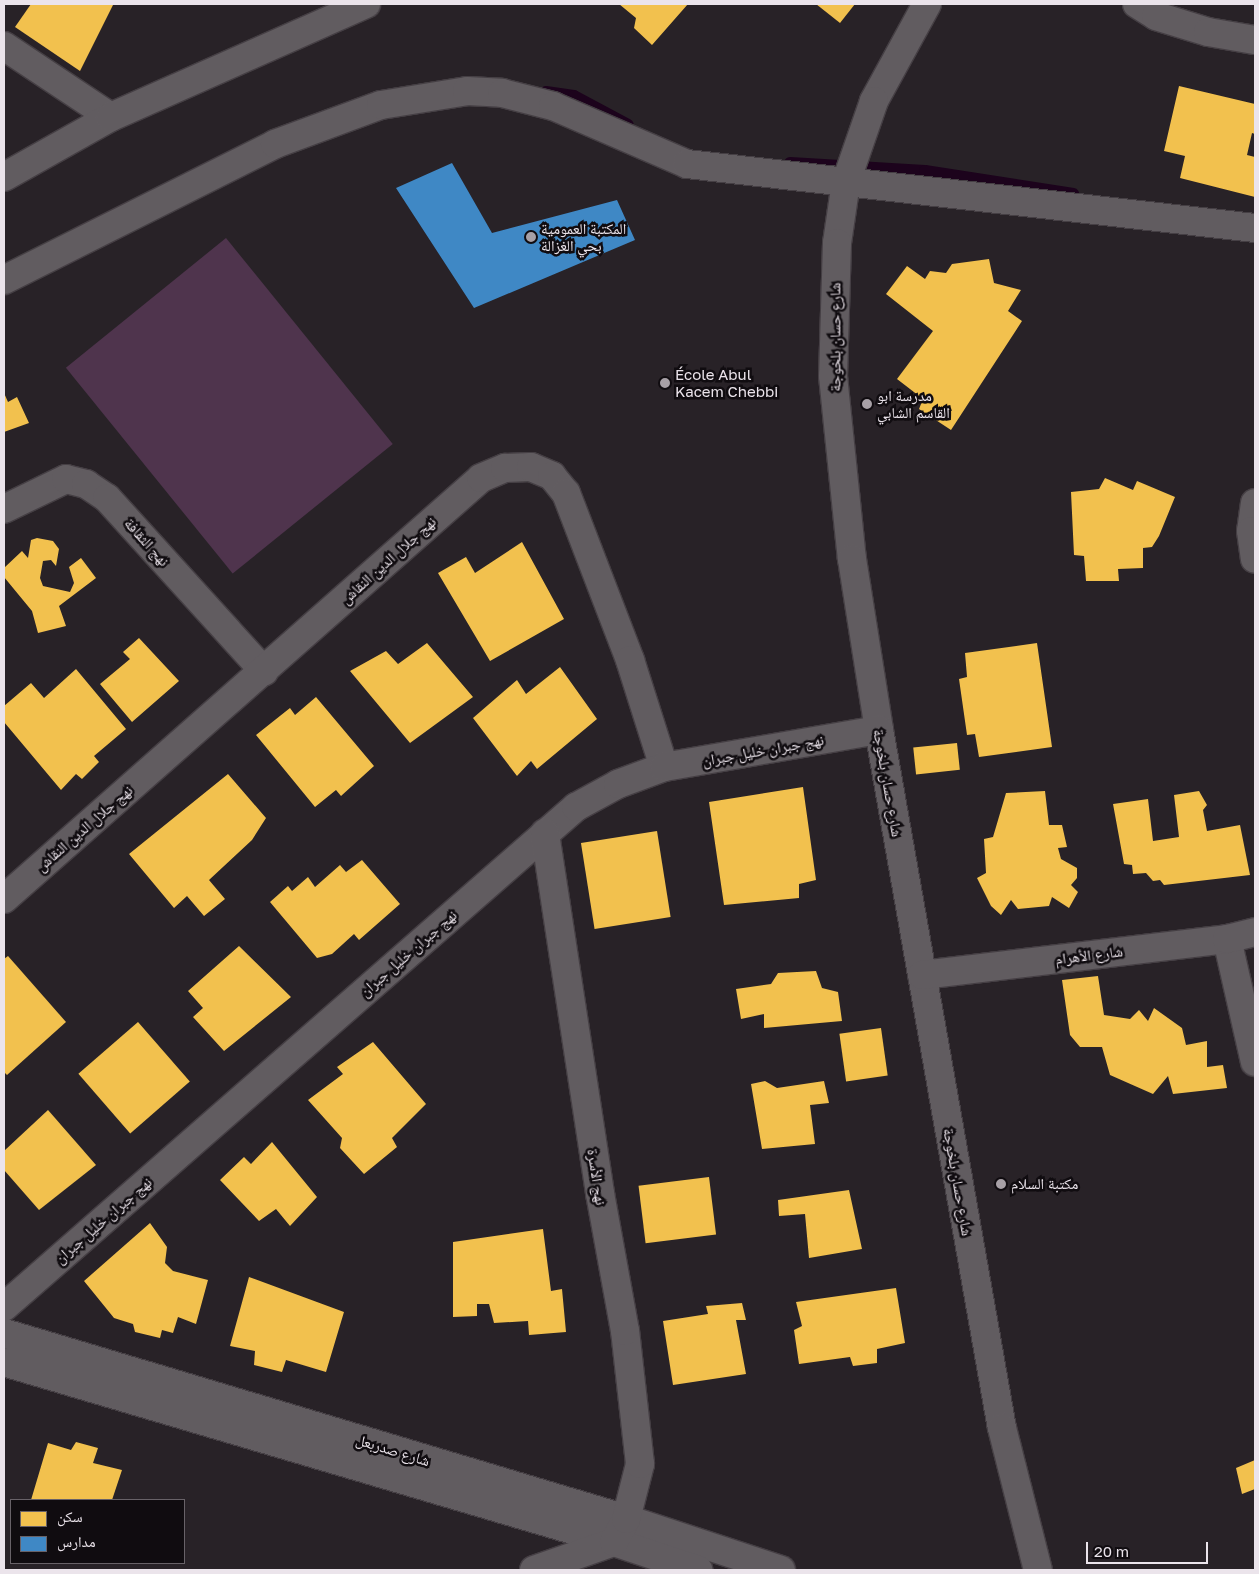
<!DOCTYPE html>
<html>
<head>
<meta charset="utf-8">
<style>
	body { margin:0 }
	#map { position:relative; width:1259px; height:1574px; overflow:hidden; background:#282227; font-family:"Golos Text","Noto Naskh Arabic",sans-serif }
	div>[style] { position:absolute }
	.green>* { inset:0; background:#4f344d; transform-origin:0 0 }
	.homes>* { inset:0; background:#f2c14e; transform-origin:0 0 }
	.schools>* { inset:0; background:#3f88c5 }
	.stream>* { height:12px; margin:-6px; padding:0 6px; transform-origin:6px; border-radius:6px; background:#1c031c }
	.roads { filter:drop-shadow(1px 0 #453f44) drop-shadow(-1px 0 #453f44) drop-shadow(0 1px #453f44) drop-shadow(0 -1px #453f44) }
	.minor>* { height:28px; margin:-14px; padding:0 14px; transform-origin:14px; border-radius:14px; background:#615c60 }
	.dots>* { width:14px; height:14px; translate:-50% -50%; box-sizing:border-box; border:2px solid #100c10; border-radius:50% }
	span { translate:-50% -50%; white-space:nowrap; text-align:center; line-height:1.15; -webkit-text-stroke:5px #100c10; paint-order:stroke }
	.poi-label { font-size:15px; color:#ebe4eb }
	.left { translate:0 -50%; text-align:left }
	.street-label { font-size:15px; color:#ebe4eb }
	.frame { position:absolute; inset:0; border:5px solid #ebe4eb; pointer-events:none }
	.legend { position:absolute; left:10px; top:1499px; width:175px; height:65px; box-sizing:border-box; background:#100c10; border:1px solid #686268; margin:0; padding:6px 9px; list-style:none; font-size:15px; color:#ebe4eb }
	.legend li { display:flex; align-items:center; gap:10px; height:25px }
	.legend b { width:25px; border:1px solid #686268 }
	.scale { position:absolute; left:1086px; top:1542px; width:122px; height:22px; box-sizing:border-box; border:2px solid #ebe4eb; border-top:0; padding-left:6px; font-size:15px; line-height:18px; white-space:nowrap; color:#ebe4eb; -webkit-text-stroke:4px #100c10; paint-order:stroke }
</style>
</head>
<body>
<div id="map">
	<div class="green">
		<i style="left:226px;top:238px;width:265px;height:206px;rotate:51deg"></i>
	</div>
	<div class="homes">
		<i style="clip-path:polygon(31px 4px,113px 5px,80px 71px,15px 27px)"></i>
		<i style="clip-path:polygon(619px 4px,688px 4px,652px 45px,634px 28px,636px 18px)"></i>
		<i style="clip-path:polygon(816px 4px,855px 4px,840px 23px)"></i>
		<i style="clip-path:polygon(1179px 86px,1255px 104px,1255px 134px,1252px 133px,1247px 155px,1255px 157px,1255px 197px,1180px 178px,1185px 156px,1164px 151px)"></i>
		<i style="clip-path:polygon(989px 259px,994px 283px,1021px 290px,1008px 311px,1022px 321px,951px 430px,919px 409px,923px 399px,897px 379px,933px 331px,886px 294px,907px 266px,925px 279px,930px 271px,946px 273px,952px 264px)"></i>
		<i style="clip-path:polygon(4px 393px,8px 402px,17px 397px,29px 423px,4px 432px)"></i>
		<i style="clip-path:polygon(1105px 478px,1133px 490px,1137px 481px,1175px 497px,1159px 536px,1152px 547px,1143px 548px,1143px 568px,1118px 569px,1119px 581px,1086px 581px,1084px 556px,1074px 555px,1071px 492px,1099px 489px)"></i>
		<i style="clip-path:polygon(37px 538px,53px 541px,59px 549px,56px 566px,51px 560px,43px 561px,40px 578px,43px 586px,70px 592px,74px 583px,69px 567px,81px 558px,96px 578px,59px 606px,66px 626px,38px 633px,32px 611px,4px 577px,4px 568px,22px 551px,28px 558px,31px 540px)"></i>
		<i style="clip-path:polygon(522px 542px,564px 619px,490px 661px,438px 573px,466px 557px,475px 573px)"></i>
		<i style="clip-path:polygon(139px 638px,179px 681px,132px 722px,100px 684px,130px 659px,123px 652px)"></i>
		<i style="clip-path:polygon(427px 643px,473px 697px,410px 743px,350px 671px,386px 651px,398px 664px)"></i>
		<i style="clip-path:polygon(1037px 643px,1052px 747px,979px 757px,975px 734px,967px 735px,959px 679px,967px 677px,965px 653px)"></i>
		<i style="clip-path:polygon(560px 667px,597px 719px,537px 769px,531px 761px,517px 776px,473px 718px,517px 680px,526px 694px)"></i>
		<i style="clip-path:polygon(76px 669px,126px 729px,94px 756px,99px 762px,82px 779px,76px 774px,61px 790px,4px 722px,4px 706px,31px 683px,44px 698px)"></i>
		<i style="clip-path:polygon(316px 697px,374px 766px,341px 796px,336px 790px,315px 807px,256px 735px,290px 708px,295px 715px)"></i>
		<i style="left:957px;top:743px;width:27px;height:44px;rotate:84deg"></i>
		<i style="clip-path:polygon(228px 774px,266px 818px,252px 840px,209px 880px,225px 899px,204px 916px,187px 896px,174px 908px,129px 854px)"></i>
		<i style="clip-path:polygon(803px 787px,816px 880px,799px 884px,799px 898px,724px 905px,709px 802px)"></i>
		<i style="clip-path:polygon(1045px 791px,1049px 825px,1062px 825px,1067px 847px,1058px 848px,1061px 859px,1077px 868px,1077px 878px,1071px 885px,1078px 892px,1069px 908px,1052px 897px,1049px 906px,1018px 909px,1011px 900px,1001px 915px,991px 906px,977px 878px,986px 873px,984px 839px,993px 837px,1006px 793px)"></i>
		<i style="clip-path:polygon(1199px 791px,1207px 805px,1203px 810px,1207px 831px,1240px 825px,1250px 875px,1164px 885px,1160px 880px,1153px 881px,1146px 873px,1133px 874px,1132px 865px,1124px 864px,1113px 804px,1148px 799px,1153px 841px,1179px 837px,1174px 795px)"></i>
		<i style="left:657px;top:831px;width:87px;height:77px;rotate:81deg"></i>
		<i style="clip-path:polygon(362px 860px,400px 904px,359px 940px,354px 934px,332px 954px,317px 958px,270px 902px,288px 886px,292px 891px,308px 877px,315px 887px,340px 865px,346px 872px)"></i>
		<i style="clip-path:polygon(239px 946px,291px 997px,224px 1051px,193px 1017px,203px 1008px,188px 991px)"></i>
		<i style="clip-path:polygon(8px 956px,66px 1022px,7px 1075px,4px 1072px,4px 959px)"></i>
		<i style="clip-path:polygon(816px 971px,822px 988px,838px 992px,842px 1021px,764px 1028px,764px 1014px,741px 1019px,736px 989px,771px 984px,778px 973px)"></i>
		<i style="clip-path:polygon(1098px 976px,1104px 1015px,1130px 1019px,1139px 1010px,1148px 1021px,1154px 1008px,1182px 1028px,1186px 1045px,1207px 1041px,1207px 1067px,1223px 1065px,1227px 1088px,1173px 1094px,1168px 1076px,1153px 1094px,1110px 1075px,1102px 1047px,1080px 1047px,1070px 1035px,1062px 980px)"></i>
		<i style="left:138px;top:1022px;width:79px;height:79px;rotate:49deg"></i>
		<i style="left:881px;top:1028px;width:48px;height:42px;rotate:82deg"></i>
		<i style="clip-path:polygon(373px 1042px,426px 1104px,392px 1138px,397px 1147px,364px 1174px,340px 1148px,342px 1138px,308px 1100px,343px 1074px,337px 1067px)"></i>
		<i style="clip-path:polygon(765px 1081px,777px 1088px,824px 1081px,829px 1103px,810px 1105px,815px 1144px,762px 1149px,751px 1084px)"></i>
		<i style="clip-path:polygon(48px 1110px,96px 1165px,39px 1210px,4px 1170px,4px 1151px)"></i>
		<i style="clip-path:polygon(272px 1142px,317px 1197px,290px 1226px,276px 1209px,259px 1221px,220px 1180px,244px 1157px,251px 1164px)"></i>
		<i style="left:709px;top:1177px;width:58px;height:71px;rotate:83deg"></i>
		<i style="clip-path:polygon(849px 1190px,862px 1249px,809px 1258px,805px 1214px,779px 1216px,778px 1200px)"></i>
		<i style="clip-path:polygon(150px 1223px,167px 1247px,165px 1263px,173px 1271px,208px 1280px,196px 1324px,178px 1317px,173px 1333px,162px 1330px,160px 1338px,135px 1332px,133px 1324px,114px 1318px,84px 1281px)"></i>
		<i style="clip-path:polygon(543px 1229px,551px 1291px,562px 1289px,566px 1332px,529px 1335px,528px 1321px,494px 1323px,489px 1304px,477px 1304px,477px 1316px,453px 1317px,453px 1242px)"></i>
		<i style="clip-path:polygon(249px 1277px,344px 1312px,326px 1372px,286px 1360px,282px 1372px,254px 1365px,255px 1351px,230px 1346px)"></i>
		<i style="clip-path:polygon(896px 1288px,905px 1343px,877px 1349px,877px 1363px,853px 1366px,850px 1357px,799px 1364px,794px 1330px,802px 1326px,796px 1302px)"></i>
		<i style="clip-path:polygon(742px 1303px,746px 1320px,736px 1320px,746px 1374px,673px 1385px,663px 1321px,708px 1314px,706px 1306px)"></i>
		<i style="clip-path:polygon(76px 1442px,98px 1448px,93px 1463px,122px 1470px,112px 1500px,31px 1500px,48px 1443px,71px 1450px)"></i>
		<i style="clip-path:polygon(1255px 1460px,1255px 1489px,1242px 1494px,1236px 1468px)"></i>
	</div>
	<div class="schools">
		<i style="clip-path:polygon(452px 163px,492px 233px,617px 200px,635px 240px,474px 308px,396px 188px)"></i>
	</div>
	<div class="stream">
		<i style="left:546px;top:92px;width:28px;rotate:8deg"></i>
		<i style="left:574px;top:96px;width:61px;rotate:28.2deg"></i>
		<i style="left:790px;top:163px;width:135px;rotate:3.4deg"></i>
		<i style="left:925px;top:171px;width:150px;rotate:8.8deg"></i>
	</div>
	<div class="roads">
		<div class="minor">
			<i style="left:927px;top:4px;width:111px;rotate:118.7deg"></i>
			<i style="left:874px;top:101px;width:86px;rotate:109.1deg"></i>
			<i style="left:846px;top:182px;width:62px;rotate:98.4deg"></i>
			<i style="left:837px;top:243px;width:133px;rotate:91.7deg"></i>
			<i style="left:833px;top:376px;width:184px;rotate:84.1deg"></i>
			<i style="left:852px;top:559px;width:173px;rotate:81deg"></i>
			<i style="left:879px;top:730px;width:709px;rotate:80.01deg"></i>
			<i style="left:1002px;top:1428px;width:146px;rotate:75.8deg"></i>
			<i style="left:1137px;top:4px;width:22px;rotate:32deg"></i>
			<i style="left:1156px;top:16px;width:54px;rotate:17.1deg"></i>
			<i style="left:1208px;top:32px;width:48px;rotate:9.7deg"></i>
			<i style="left:4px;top:46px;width:128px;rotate:33.6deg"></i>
			<i style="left:4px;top:177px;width:123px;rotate:-29.3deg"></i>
			<i style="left:111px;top:117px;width:279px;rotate:-23.9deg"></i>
			<i style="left:4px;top:280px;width:303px;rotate:-26.6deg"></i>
			<i style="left:275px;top:144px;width:113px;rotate:-20.2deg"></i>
			<i style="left:381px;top:105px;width:87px;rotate:-9.2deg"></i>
			<i style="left:467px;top:91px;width:35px;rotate:3deg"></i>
			<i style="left:502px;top:93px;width:53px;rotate:14.3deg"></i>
			<i style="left:553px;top:106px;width:146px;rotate:23.4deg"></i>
			<i style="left:687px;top:164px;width:572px;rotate:6.43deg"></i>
			<i style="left:1255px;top:503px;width:28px;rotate:98deg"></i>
			<i style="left:1251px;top:531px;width:28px;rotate:82deg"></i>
			<i style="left:4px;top:509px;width:69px;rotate:-25.8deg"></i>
			<i style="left:66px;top:479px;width:21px;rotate:14deg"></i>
			<i style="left:86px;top:484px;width:25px;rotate:34deg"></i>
			<i style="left:107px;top:498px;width:234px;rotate:47.8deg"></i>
			<i style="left:4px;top:899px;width:636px;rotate:-41.43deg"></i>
			<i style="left:481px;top:478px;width:26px;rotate:-23deg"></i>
			<i style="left:505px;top:468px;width:26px;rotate:-2deg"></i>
			<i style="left:531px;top:467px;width:23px;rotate:23deg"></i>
			<i style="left:552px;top:476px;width:22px;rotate:51deg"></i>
			<i style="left:566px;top:493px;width:179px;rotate:69deg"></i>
			<i style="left:630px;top:660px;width:112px;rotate:72.4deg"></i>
			<i style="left:1227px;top:939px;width:126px;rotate:77.2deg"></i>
			<i style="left:922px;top:975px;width:307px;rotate:-6.7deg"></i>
			<i style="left:1227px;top:939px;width:29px;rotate:-14deg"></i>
			<i style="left:4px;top:1307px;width:760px;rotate:-41.16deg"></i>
			<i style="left:576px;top:807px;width:48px;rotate:-28.7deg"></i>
			<i style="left:618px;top:784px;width:49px;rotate:-20.3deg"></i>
			<i style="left:664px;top:767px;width:218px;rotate:-9.8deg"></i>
			<i style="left:4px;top:1333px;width:649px;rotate:16.65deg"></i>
			<i style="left:626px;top:1519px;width:163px;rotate:18.2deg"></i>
			<i style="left:4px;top:1362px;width:636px;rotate:16.44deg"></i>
			<i style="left:614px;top:1542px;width:89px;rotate:18.4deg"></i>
			<i style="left:534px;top:1570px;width:85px;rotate:-19.3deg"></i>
			<i style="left:614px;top:1542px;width:26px;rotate:-62deg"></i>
			<i style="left:626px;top:1519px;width:57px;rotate:-75.7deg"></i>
			<i style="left:640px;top:1464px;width:134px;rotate:-96.4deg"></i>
			<i style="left:625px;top:1331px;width:140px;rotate:-100.3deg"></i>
			<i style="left:600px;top:1193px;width:364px;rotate:-98.7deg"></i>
		</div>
	</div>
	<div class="dots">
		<i style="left:531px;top:237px;background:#a7a0a6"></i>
		<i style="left:665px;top:383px;background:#a7a0a6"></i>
		<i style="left:867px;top:404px;background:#a7a0a6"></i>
		<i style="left:1001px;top:1184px;background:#a7a0a6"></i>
	</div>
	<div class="poi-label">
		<span class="left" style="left:541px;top:237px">المكتبة العمومية<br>بحي الغزالة</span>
		<span class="left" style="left:675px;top:383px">École Abul<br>Kacem Chebbi</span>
		<span class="left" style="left:877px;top:404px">مدرسة ابو<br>القاسم الشابي</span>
		<span class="left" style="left:1011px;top:1184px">مكتبة السلام</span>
	</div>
	<div class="street-label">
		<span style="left:835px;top:337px;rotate:-90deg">شارع حسان بلخوجة</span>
		<span style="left:147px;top:542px;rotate:48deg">نهج الثقافة</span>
		<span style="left:388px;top:560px;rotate:-42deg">نهج جلال الدين النقاش</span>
		<span style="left:763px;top:750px;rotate:-10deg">نهج جبران خليل جبران</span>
		<span style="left:888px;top:783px;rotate:80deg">شارع حسان بلخوجة</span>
		<span style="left:84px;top:828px;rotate:-41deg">نهج جلال الدين النقاش</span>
		<span style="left:408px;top:953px;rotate:-41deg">نهج جبران خليل جبران</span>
		<span style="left:1089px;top:955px;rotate:-7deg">شارع الأهرام</span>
		<span style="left:597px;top:1177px;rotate:81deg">نهج الأسرة</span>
		<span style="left:958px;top:1182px;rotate:80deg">شارع حسان بلخوجة</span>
		<span style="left:103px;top:1220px;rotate:-41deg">نهج جبران خليل جبران</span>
		<span style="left:393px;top:1450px;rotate:17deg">شارع صدربعل</span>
	</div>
	<div class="frame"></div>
	<ul class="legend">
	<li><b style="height:14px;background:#f2c14e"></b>سكن</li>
	<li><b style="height:14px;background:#3f88c5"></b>مدارس</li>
	</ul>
	<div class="scale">20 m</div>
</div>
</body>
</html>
